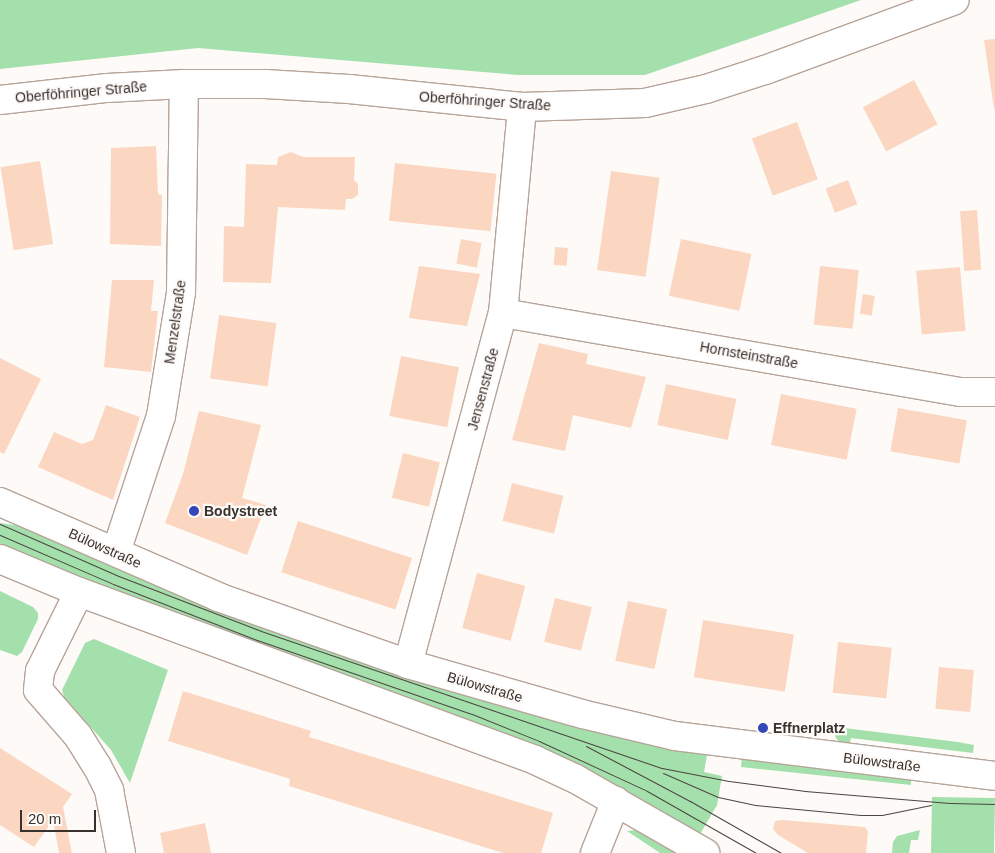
<!DOCTYPE html>
<html>
<head>
<meta charset="utf-8">
<style>
	body { margin:0 }
	#map { position:relative; width:995px; height:853px; overflow:hidden; background:#fefaf8; font-family:Arial,sans-serif }
	div>[style] { position:absolute }
	.green>* { inset:0; background:#a4e0ac; transform-origin:0 0 }
	.building>* { inset:0; background:#fbd7c2; transform-origin:0 0 }
	.roads { filter:drop-shadow(1px 0 #b6a499) drop-shadow(-1px 0 #b6a499) drop-shadow(0 1px #b6a499) drop-shadow(0 -1px #b6a499) }
	.minor>* { height:28px; margin:-14px; padding:0 14px; transform-origin:14px; border-radius:14px; background:#fff }
	.secondary>* { height:28px; margin:-14px; padding:0 14px; transform-origin:14px; border-radius:14px; background:#fff }
	.tram>* { height:1px; margin:-0.5px; padding:0 0.5px; transform-origin:0.5px; border-radius:0.5px; background:#4c4541 }
	.dots>* { width:14px; height:14px; translate:-50% -50%; box-sizing:border-box; border:2px solid #fefaf8; border-radius:50% }
	span { translate:-50% -50%; white-space:nowrap; text-align:center; line-height:1.15; -webkit-text-stroke:4.5px #fefaf8; paint-order:stroke }
	.street-label { font-size:14px; color:#38312d }
	.poi-label { font-size:14px; color:#38312d; font-weight:700 }
	.left { translate:0 -50%; text-align:left }
	.scale { position:absolute; left:20px; top:810px; width:76px; height:22px; box-sizing:border-box; border:2px solid #38312d; border-top:0; padding-left:6px; font-size:15px; line-height:18px; white-space:nowrap; color:#38312d; -webkit-text-stroke:4px #fefaf8; paint-order:stroke }
</style>
</head>
<body>
<div id="map">
	<div class="green">
		<i style="clip-path:polygon(0 0,861px 0,645px 75px,518px 75px,198px 48px,0 69px)"></i>
		<i style="clip-path:polygon(0 523px,28px 527px,708px 750px,704px 772px,722px 776px,717px 805px,699px 836px,304px 665px,0 547px)"></i>
		<i style="clip-path:polygon(0 591px,33px 607px,38px 613px,38px 619px,22px 652px,17px 656px,0 650px)"></i>
		<i style="clip-path:polygon(94px 639px,168px 670px,130px 783px,111px 750px,64px 697px,62px 690px,85px 643px)"></i>
		<i style="clip-path:polygon(836px 727px,958px 742px,974px 745px,973px 753px,851px 738px,849px 746px,841px 746px,835px 736px)"></i>
		<i style="clip-path:polygon(742px 755px,911px 778px,911px 785px,741px 767px)"></i>
		<i style="left:932px;top:797px;width:63px;height:56px;rotate:1deg"></i>
		<i style="clip-path:polygon(636px 830px,648px 834px,681px 853px,660px 853px,627px 831px)"></i>
		<i style="clip-path:polygon(920px 830px,918px 840px,911px 840px,909px 853px,892px 853px,893px 842px,897px 836px)"></i>
	</div>
	<div class="building">
		<i style="clip-path:polygon(995px 39px,995px 109px,994px 109px,984px 40px)"></i>
		<i style="left:914px;top:80px;width:50px;height:58px;rotate:62deg"></i>
		<i style="left:797px;top:122px;width:61px;height:48px;rotate:70deg"></i>
		<i style="clip-path:polygon(156px 146px,158px 194px,162px 195px,161px 246px,110px 244px,111px 148px)"></i>
		<i style="clip-path:polygon(291px 152px,303px 157px,355px 157px,354px 180px,358px 184px,358px 195px,352px 199px,346px 199px,345px 210px,278px 207px,271px 283px,223px 282px,224px 226px,244px 227px,246px 164px,277px 165px,278px 157px)"></i>
		<i style="left:40px;top:161px;width:84px;height:40px;rotate:81deg"></i>
		<i style="left:395px;top:163px;width:102px;height:58px;rotate:6deg"></i>
		<i style="left:611px;top:171px;width:49px;height:100px;rotate:8deg"></i>
		<i style="left:848px;top:180px;width:26px;height:24px;rotate:69deg"></i>
		<i style="left:977px;top:210px;width:60px;height:17px;rotate:86deg"></i>
		<i style="left:461px;top:239px;width:21px;height:25px;rotate:11deg"></i>
		<i style="left:681px;top:239px;width:72px;height:58px;rotate:12deg"></i>
		<i style="left:555px;top:247px;width:13px;height:18px;rotate:4deg"></i>
		<i style="clip-path:polygon(419px 266px,480px 274px,467px 326px,409px 318px)"></i>
		<i style="left:820px;top:266px;width:39px;height:59px;rotate:6deg"></i>
		<i style="left:960px;top:267px;width:64px;height:44px;rotate:85deg"></i>
		<i style="clip-path:polygon(112px 280px,154px 280px,151px 311px,158px 311px,151px 372px,104px 367px)"></i>
		<i style="left:863px;top:294px;width:12px;height:20px;rotate:9deg"></i>
		<i style="left:219px;top:315px;width:58px;height:64px;rotate:8deg"></i>
		<i style="clip-path:polygon(539px 343px,588px 354px,586px 364px,646px 377px,631px 428px,573px 415px,565px 451px,512px 440px)"></i>
		<i style="left:401px;top:356px;width:59px;height:61px;rotate:11deg"></i>
		<i style="clip-path:polygon(0 358px,41px 379px,4px 454px,0 452px)"></i>
		<i style="left:666px;top:384px;width:72px;height:42px;rotate:12deg"></i>
		<i style="left:781px;top:394px;width:77px;height:52px;rotate:11deg"></i>
		<i style="clip-path:polygon(106px 405px,140px 417px,113px 500px,38px 467px,54px 432px,82px 444px,93px 440px)"></i>
		<i style="left:898px;top:408px;width:70px;height:44px;rotate:10deg"></i>
		<i style="clip-path:polygon(199px 411px,261px 425px,242px 498px,266px 505px,247px 555px,165px 523px,183px 474px)"></i>
		<i style="left:403px;top:453px;width:38px;height:46px;rotate:14deg"></i>
		<i style="left:512px;top:483px;width:53px;height:39px;rotate:14deg"></i>
		<i style="left:298px;top:521px;width:120px;height:54px;rotate:18deg"></i>
		<i style="left:477px;top:573px;width:50px;height:57px;rotate:15deg"></i>
		<i style="left:555px;top:598px;width:38px;height:45px;rotate:14deg"></i>
		<i style="left:628px;top:601px;width:40px;height:61px;rotate:12deg"></i>
		<i style="left:703px;top:620px;width:92px;height:58px;rotate:9deg"></i>
		<i style="left:838px;top:642px;width:54px;height:51px;rotate:6deg"></i>
		<i style="left:939px;top:667px;width:35px;height:42px;rotate:5deg"></i>
		<i style="clip-path:polygon(183px 691px,311px 731px,309px 737px,553px 813px,541px 853px,503px 853px,289px 786px,290px 779px,168px 741px)"></i>
		<i style="clip-path:polygon(0 748px,72px 794px,63px 807px,72px 853px,59px 853px,53px 820px,34px 847px,0 825px)"></i>
		<i style="clip-path:polygon(783px 820px,865px 827px,868px 832px,866px 853px,808px 853px,778px 835px,773px 829px,775px 821px)"></i>
		<i style="clip-path:polygon(205px 823px,211px 853px,164px 853px,160px 833px)"></i>
	</div>
	<div class="roads">
		<div class="minor">
			<i style="left:503px;top:313px;width:464px;rotate:9.8deg"></i>
			<i style="left:960px;top:392px;width:35px"></i>
			<i style="left:116px;top:552px;width:143px;rotate:-71.7deg"></i>
			<i style="left:161px;top:416px;width:126px;rotate:-80.8deg"></i>
			<i style="left:181px;top:292px;width:208px;rotate:-89.2deg"></i>
			<i style="left:79px;top:592px;width:88px;rotate:116.3deg"></i>
			<i style="left:40px;top:671px;width:19px;rotate:96deg"></i>
			<i style="left:38px;top:690px;width:61px;rotate:49deg"></i>
			<i style="left:78px;top:736px;width:36px;rotate:58deg"></i>
			<i style="left:97px;top:766px;width:27px;rotate:63deg"></i>
			<i style="left:109px;top:790px;width:64px;rotate:79.2deg"></i>
			<i style="left:408px;top:664px;width:364px;rotate:-74.9deg"></i>
			<i style="left:503px;top:313px;width:207px;rotate:-84.7deg"></i>
			<i style="left:595px;top:853px;width:56px;rotate:-68deg"></i>
		</div>
		<div class="secondary">
			<i style="left:0;top:100px;width:108px;rotate:-6.4deg"></i>
			<i style="left:107px;top:88px;width:77px;rotate:-3deg"></i>
			<i style="left:184px;top:84px;width:81px"></i>
			<i style="left:265px;top:84px;width:84px;rotate:3.4deg"></i>
			<i style="left:349px;top:89px;width:174px;rotate:5.9deg"></i>
			<i style="left:522px;top:107px;width:123px;rotate:-1.9deg"></i>
			<i style="left:645px;top:103px;width:63px;rotate:-12.9deg"></i>
			<i style="left:706px;top:89px;width:62px;rotate:-17.9deg"></i>
			<i style="left:765px;top:70px;width:202px;rotate:-20.2deg"></i>
			<i style="left:0;top:502px;width:238px;rotate:23.5deg"></i>
			<i style="left:218px;top:597px;width:201px;rotate:19.4deg"></i>
			<i style="left:408px;top:664px;width:181px;rotate:16deg"></i>
			<i style="left:582px;top:714px;width:96px;rotate:13.3deg"></i>
			<i style="left:675px;top:736px;width:322px;rotate:7.1deg"></i>
			<i style="left:0;top:559px;width:86px;rotate:22.7deg"></i>
			<i style="left:79px;top:592px;width:486px;rotate:20.2deg"></i>
			<i style="left:535px;top:760px;width:45px;rotate:24.9deg"></i>
			<i style="left:576px;top:779px;width:149px;rotate:29.8deg"></i>
		</div>
	</div>
	<div class="tram">
		<i style="left:0;top:524px;width:127px;rotate:23.7deg"></i>
		<i style="left:116px;top:575px;width:155px;rotate:21.1deg"></i>
		<i style="left:261px;top:631px;width:424px;rotate:18.9deg"></i>
		<i style="left:662px;top:768px;width:68px;rotate:11deg"></i>
		<i style="left:729px;top:781px;width:77px;rotate:7.5deg"></i>
		<i style="left:805px;top:791px;width:145px;rotate:4.7deg"></i>
		<i style="left:950px;top:803px;width:45px;rotate:1.3deg"></i>
		<i style="left:0;top:535px;width:123px;rotate:23.4deg"></i>
		<i style="left:113px;top:584px;width:155px;rotate:21.3deg"></i>
		<i style="left:257px;top:640px;width:227px;rotate:19deg"></i>
		<i style="left:472px;top:714px;width:72px;rotate:21.9deg"></i>
		<i style="left:539px;top:741px;width:119px;rotate:24.8deg"></i>
		<i style="left:647px;top:791px;width:125px;rotate:29.6deg"></i>
		<i style="left:586px;top:746px;width:118px;rotate:27.9deg"></i>
		<i style="left:690px;top:801px;width:105px;rotate:29.7deg"></i>
		<i style="left:663px;top:773px;width:60px;rotate:23.6deg"></i>
		<i style="left:718px;top:797px;width:38px;rotate:12deg"></i>
		<i style="left:755px;top:805px;width:106px;rotate:5.4deg"></i>
		<i style="left:861px;top:815px;width:21px"></i>
		<i style="left:882px;top:815px;width:50px;rotate:-11.5deg"></i>
	</div>
	<div class="dots">
		<i style="left:194px;top:511px;background:#3446b8"></i>
		<i style="left:763px;top:728px;background:#3446b8"></i>
	</div>
	<div class="street-label">
		<span style="left:81px;top:92px;rotate:-5deg">Oberföhringer Straße</span>
		<span style="left:485px;top:101px;rotate:4deg">Oberföhringer Straße</span>
		<span style="left:175px;top:322px;rotate:-82deg">Menzelstraße</span>
		<span style="left:749px;top:355px;rotate:10deg">Hornsteinstraße</span>
		<span style="left:483px;top:389px;rotate:-75deg">Jensenstraße</span>
		<span style="left:105px;top:548px;rotate:24deg">Bülowstraße</span>
		<span style="left:485px;top:687px;rotate:16deg">Bülowstraße</span>
		<span style="left:882px;top:762px;rotate:7deg">Bülowstraße</span>
	</div>
	<div class="poi-label">
		<span class="left" style="left:204px;top:511px">Bodystreet</span>
		<span class="left" style="left:773px;top:728px">Effnerplatz</span>
	</div>
	<div class="scale">20 m</div>
</div>
</body>
</html>
